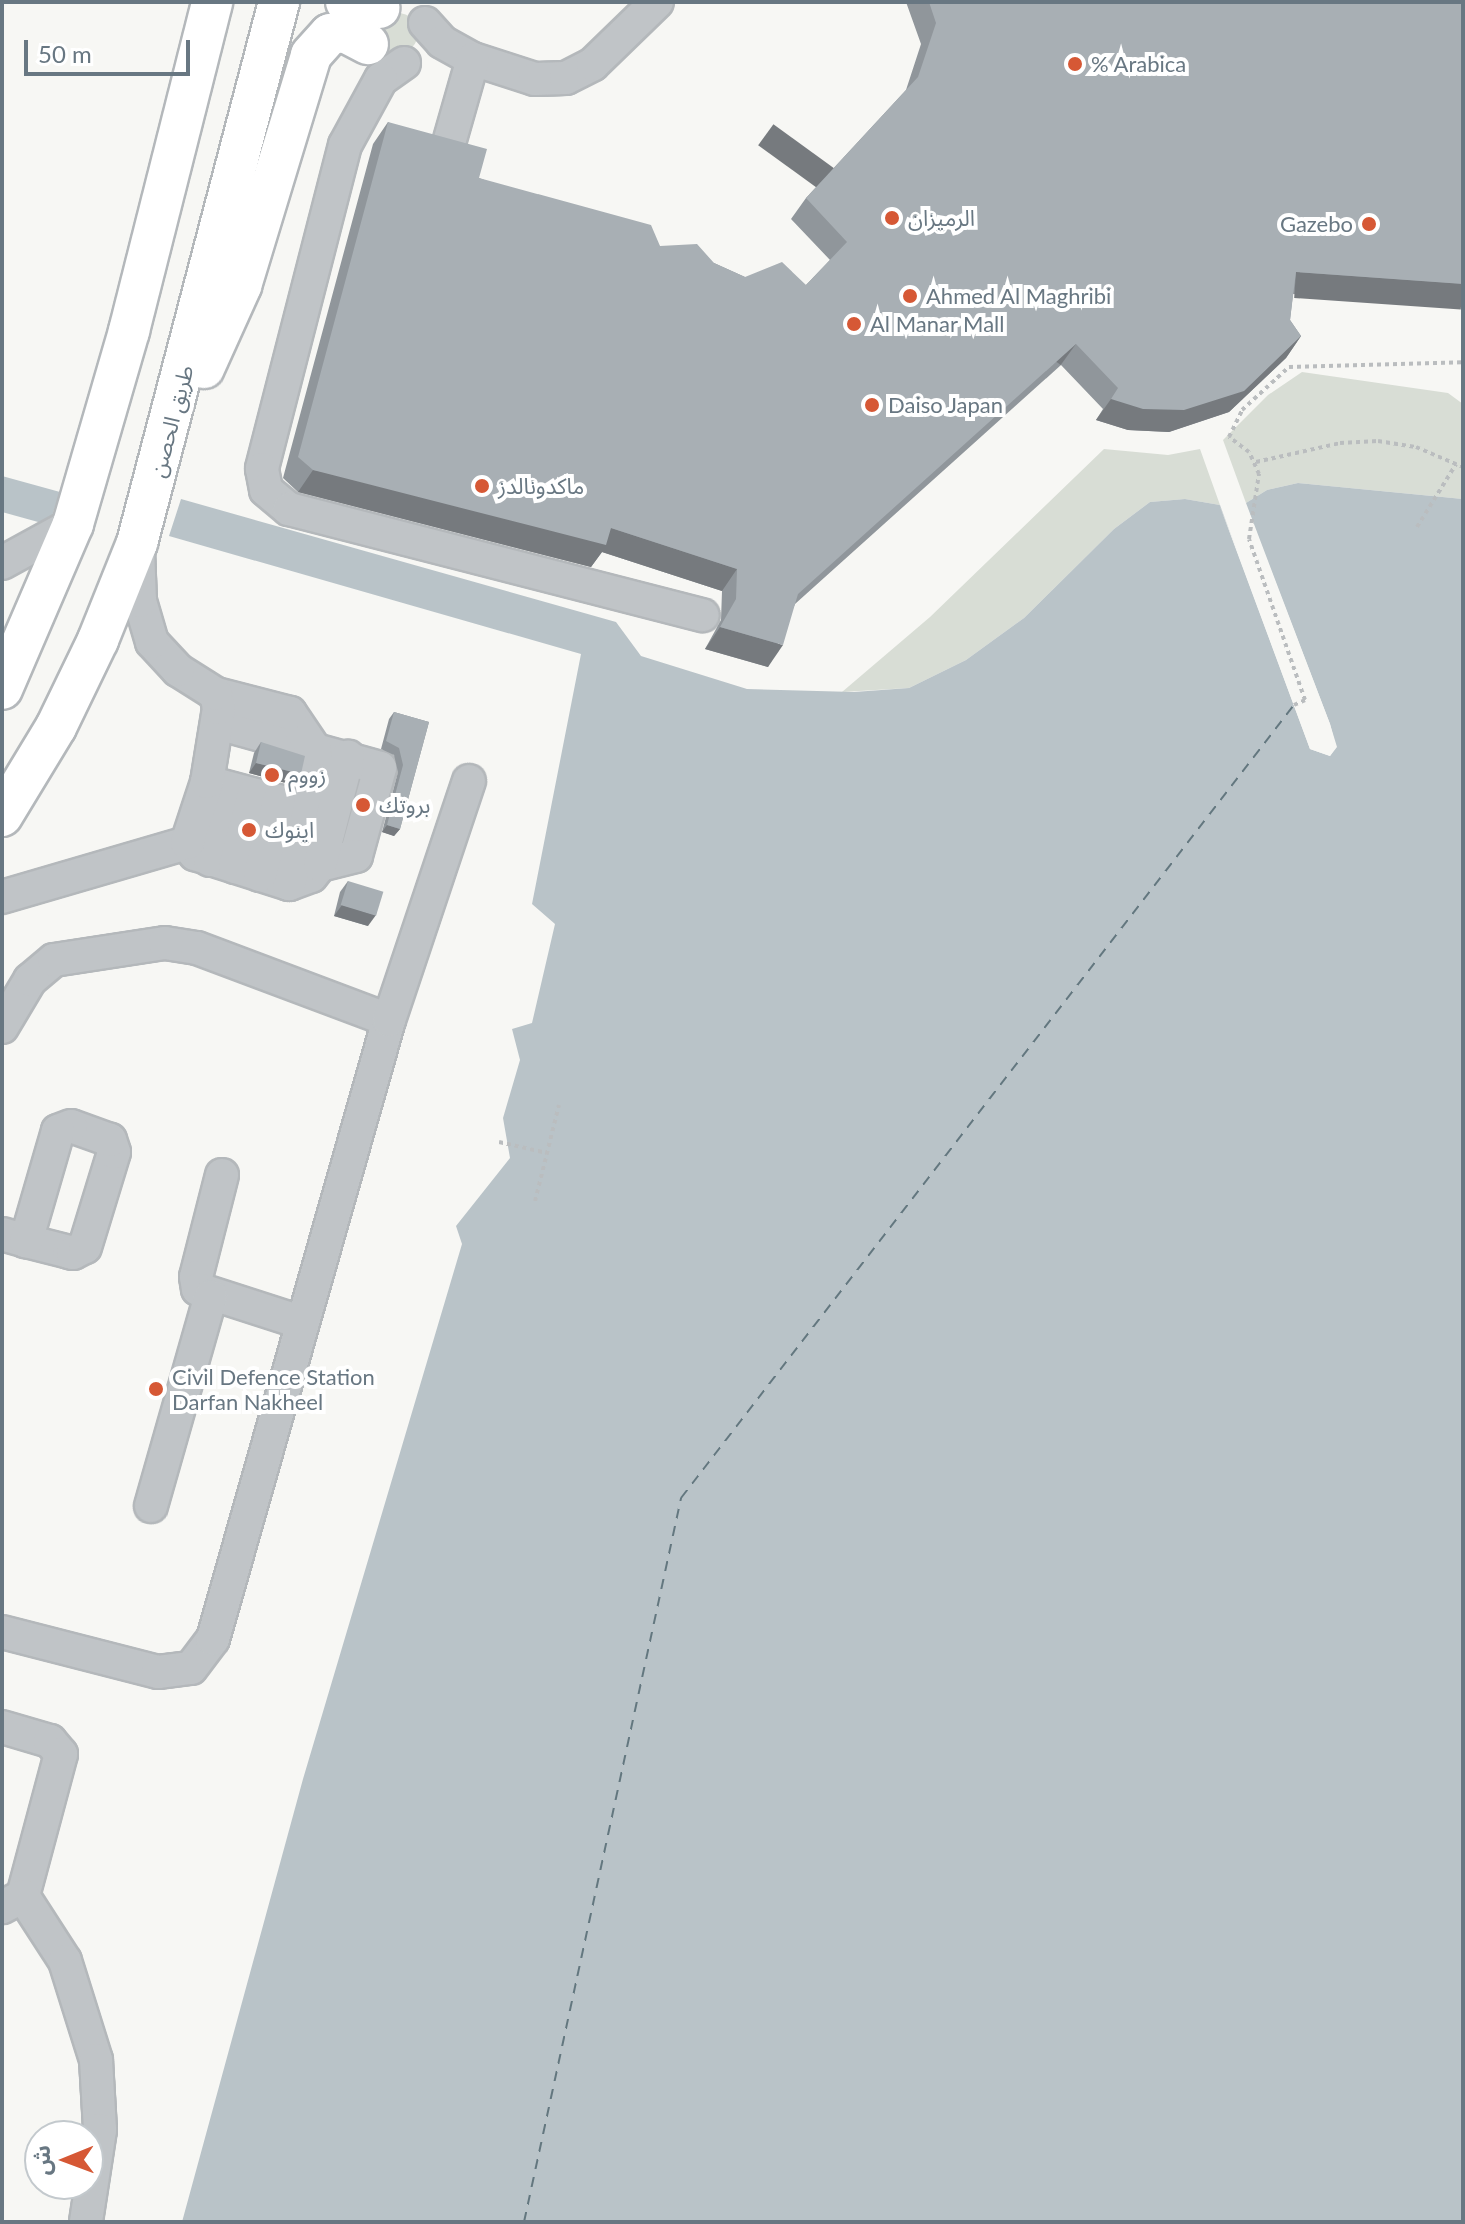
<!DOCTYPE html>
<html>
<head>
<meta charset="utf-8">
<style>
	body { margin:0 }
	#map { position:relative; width:1465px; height:2224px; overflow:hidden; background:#f7f7f4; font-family:Lato,"Noto Sans Arabic",sans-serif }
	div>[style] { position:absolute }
	.green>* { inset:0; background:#d8ddd5 }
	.round { border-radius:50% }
	.water>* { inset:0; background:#b9c3c8 }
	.pier>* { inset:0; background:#f7f7f4 }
	.ferry>* { height:2px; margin-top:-1px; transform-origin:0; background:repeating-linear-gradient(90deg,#63777f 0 10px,transparent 0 18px) }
	.path>* { height:4px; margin-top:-2px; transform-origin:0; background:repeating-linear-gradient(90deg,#babdbf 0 4px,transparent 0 8px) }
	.roads { filter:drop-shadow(2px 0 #b4b8bb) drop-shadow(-2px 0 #b4b8bb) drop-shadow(0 2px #b4b8bb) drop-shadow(0 -2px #b4b8bb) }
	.minor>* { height:32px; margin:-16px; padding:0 16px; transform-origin:16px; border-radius:16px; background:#c0c4c7 }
	.major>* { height:40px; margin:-20px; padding:0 20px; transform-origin:20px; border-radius:20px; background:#fff }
	.wall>* { inset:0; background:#90969b }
	.shaded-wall>* { inset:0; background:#767a7e; transform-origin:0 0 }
	.building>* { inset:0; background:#a8afb4; transform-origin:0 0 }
	.dots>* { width:22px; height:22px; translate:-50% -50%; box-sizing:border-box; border:4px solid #fff; border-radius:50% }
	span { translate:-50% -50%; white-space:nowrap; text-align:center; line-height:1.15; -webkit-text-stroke:8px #fff; paint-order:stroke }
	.poi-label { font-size:22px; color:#687782 }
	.left { translate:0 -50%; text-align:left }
	.right { translate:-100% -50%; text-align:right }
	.street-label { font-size:22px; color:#687782 }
	.frame { position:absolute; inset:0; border:4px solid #687782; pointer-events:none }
	.north { position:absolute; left:24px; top:2120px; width:80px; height:80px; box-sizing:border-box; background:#fff; border:2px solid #c3c9cd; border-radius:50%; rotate:269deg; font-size:22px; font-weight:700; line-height:32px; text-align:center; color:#687782 }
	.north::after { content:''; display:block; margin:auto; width:28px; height:36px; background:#d65835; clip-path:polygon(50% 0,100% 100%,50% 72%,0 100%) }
	.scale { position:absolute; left:24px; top:40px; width:166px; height:36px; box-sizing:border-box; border:4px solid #687782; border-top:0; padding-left:10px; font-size:24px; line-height:28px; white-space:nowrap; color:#687782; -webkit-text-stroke:6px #fff; paint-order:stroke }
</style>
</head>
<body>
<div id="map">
	<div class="green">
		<i class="round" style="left:378px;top:13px;width:40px;height:40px"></i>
		<i style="clip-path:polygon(1302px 372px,1448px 393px,1463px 404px,1463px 499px,1298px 483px,1267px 490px,1246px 503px,1223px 440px,1268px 395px)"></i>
		<i style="clip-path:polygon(1104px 449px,1168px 455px,1200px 449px,1220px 505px,1185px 499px,1150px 502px,1114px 529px,1024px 618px,966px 660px,909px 688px,842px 692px,930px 617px)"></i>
	</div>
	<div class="water">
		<i style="clip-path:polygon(2px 476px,60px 492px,49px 525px,2px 512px)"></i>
		<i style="clip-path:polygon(1298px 483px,1463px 499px,1463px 2222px,182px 2222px,303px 1779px,462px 1244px,456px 1226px,510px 1158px,503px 1118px,520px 1060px,512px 1029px,532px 1023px,555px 924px,532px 904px,581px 654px,169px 536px,181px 499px,616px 622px,641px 656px,747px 689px,854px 692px,909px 688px,966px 660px,1024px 618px,1114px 529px,1150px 502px,1185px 499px,1220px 505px,1310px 749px,1330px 756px,1336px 747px,1330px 724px,1246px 503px,1267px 490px)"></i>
	</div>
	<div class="pier">
		<i style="clip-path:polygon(1244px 500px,1330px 724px,1337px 747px,1330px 756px,1310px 749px,1218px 501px,1314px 747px,1328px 752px,1332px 747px,1326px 725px)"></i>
	</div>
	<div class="ferry">
		<i style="left:524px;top:2222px;width:741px;rotate:-77.76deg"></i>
		<i style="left:681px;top:1498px;width:1002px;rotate:-52.3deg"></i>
	</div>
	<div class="path">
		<i style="left:1256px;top:462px;width:86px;rotate:-12.7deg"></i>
		<i style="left:1340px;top:443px;width:38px;rotate:-3deg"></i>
		<i style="left:1378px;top:441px;width:38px;rotate:9deg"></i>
		<i style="left:1416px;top:447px;width:51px;rotate:23.1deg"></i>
		<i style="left:1417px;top:527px;width:74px;rotate:-58.2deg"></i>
		<i style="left:1294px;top:705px;width:12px;rotate:-24deg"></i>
		<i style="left:1305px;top:700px;width:170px;rotate:-109.2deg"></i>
		<i style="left:1249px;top:539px;width:66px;rotate:-81.3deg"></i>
		<i style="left:1259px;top:474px;width:24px;rotate:-114deg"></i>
		<i style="left:1249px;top:452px;width:25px;rotate:-143deg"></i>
		<i style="left:1229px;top:437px;width:30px;rotate:-64deg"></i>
		<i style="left:1242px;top:410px;width:64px;rotate:-42.5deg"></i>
		<i style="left:1289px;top:367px;width:174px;rotate:-1.6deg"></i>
		<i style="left:499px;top:1142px;width:49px;rotate:12.9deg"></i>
		<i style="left:535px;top:1201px;width:99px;rotate:-76deg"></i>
	</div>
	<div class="roads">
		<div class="minor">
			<i style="left:425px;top:23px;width:25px;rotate:48deg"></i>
			<i style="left:442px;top:42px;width:35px;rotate:29deg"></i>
			<i style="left:473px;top:59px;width:65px;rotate:17.9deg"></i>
			<i style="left:535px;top:79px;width:31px;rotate:-2deg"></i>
			<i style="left:566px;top:78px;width:30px;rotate:-27deg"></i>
			<i style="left:593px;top:64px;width:89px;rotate:-44.1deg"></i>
			<i style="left:404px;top:63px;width:28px;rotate:145deg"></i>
			<i style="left:381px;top:79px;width:75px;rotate:118.6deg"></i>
			<i style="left:345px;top:145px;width:334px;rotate:104.4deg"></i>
			<i style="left:262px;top:469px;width:21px;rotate:79deg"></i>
			<i style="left:266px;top:490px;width:30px;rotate:40deg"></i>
			<i style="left:289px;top:509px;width:427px;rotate:14.4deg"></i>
			<i style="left:449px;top:143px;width:87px;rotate:-74.1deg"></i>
			<i style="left:2px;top:563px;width:81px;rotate:-28.8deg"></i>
			<i style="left:218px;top:723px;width:168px;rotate:15.5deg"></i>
			<i style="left:380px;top:768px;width:91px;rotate:105.3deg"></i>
			<i style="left:356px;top:856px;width:37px;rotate:166deg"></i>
			<i style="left:320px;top:865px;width:14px;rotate:129deg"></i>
			<i style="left:311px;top:876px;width:23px;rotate:160deg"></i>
			<i style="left:207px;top:782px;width:105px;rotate:15deg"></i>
			<i style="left:187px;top:843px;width:14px;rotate:54deg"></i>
			<i style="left:195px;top:854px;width:99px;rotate:17.7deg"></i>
			<i style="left:289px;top:884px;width:118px;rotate:-75.7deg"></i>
			<i style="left:318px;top:770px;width:20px;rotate:-99deg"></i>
			<i style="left:315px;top:750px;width:45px;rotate:-124deg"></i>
			<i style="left:290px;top:713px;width:76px;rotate:-165.6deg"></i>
			<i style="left:210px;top:860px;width:74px;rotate:-75.2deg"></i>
			<i style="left:320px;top:865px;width:112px;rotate:-75.5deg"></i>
			<i style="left:235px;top:867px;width:75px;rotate:-75.4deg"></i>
			<i style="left:260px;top:875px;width:76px;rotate:-75.6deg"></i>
			<i style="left:2px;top:897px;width:193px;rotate:-16.3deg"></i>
			<i style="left:187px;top:843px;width:64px;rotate:-71.8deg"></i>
			<i style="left:207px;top:782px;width:75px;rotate:-80.8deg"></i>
			<i style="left:219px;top:708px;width:14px;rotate:-102deg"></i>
			<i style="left:216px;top:694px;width:45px;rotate:-147.7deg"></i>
			<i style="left:178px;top:670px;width:38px;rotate:-133deg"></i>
			<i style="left:152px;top:642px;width:43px;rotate:-106.3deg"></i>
			<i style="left:140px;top:601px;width:52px;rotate:-92.2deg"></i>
			<i style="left:2px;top:1027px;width:55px;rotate:-59.2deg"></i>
			<i style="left:30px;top:980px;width:31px;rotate:-40deg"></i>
			<i style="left:54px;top:960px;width:112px;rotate:-8.7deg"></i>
			<i style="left:165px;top:943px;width:32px;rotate:9deg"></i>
			<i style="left:197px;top:948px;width:205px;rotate:20.6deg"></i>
			<i style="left:222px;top:1175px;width:105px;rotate:104.3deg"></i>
			<i style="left:196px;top:1277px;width:12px;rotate:81deg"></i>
			<i style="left:198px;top:1289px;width:110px;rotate:17.9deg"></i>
			<i style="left:2px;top:1234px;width:25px;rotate:16deg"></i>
			<i style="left:26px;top:1241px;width:44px;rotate:14.3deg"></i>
			<i style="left:69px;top:1252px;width:4px;rotate:14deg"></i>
			<i style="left:73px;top:1253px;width:13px;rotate:-27deg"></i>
			<i style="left:85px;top:1247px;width:99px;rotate:-73deg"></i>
			<i style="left:114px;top:1152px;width:13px;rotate:-108deg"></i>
			<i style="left:110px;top:1140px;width:41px;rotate:-160.3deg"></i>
			<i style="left:71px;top:1126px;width:14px;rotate:159deg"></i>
			<i style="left:58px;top:1131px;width:115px;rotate:106.2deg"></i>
			<i style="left:151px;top:1506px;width:218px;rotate:-74.1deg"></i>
			<i style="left:2px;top:1632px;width:161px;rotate:14.4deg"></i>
			<i style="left:158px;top:1672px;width:33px;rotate:-7deg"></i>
			<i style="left:191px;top:1668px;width:36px;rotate:-53deg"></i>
			<i style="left:213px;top:1639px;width:644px;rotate:-74.13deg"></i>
			<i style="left:389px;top:1020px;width:252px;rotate:-71.5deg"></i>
			<i style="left:2px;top:1727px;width:50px;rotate:16.3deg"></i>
			<i style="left:50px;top:1741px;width:17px;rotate:50deg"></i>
			<i style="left:61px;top:1754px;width:147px;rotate:105deg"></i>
			<i style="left:23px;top:1896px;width:24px;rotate:152deg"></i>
			<i style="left:23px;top:1896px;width:77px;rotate:57.1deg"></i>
			<i style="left:65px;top:1961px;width:104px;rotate:72.6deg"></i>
			<i style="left:96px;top:2060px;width:70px;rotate:86.7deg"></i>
			<i style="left:100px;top:2130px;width:93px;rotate:98.7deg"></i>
		</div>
		<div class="major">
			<i style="left:346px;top:2px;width:34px;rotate:10deg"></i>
			<i style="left:204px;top:368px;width:90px;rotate:-65.7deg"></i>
			<i style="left:241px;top:286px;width:241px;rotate:-73.1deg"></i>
			<i style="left:311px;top:55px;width:28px;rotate:-48deg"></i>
			<i style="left:330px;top:34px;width:15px;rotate:-8deg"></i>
			<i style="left:345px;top:32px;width:26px;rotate:28deg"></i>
			<i style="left:2px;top:689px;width:180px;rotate:-66.7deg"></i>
			<i style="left:73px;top:524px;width:201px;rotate:-73.8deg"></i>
			<i style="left:129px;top:331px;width:339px;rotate:-75.8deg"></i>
			<i style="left:2px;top:816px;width:104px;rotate:-58.8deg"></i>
			<i style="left:56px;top:727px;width:97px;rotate:-64.2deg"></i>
			<i style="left:98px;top:640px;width:105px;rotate:-68.1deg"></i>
			<i style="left:137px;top:543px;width:559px;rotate:-75.29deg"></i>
		</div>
	</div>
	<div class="wall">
		<i style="clip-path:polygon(906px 2px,1463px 2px,1463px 307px,1293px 294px,1290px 320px,1301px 336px,1286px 358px,1229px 412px,1169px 432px,1128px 430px,1096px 420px,1103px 409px,1061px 365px,795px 604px,768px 667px,705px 649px,721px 620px,722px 591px,602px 552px,591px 567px,298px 492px,283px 478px,373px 144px,388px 122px,479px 178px,660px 246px,714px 263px,745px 277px,806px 285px,830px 260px,791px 219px,806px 198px,906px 90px,921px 44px)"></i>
		<i style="clip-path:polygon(394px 712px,429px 722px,400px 829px,394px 836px,382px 832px,398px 772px,394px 755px,381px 749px,389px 719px)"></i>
		<i style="clip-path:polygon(261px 742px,301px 774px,293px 785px,249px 773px,254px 753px)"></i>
		<i style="clip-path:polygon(348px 881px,368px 926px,334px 916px,340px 892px)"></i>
	</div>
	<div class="shaded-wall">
		<i style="left:1296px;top:272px;width:167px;height:26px;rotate:4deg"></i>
		<i style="clip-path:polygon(1301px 336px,1286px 358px,1229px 412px,1169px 432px,1128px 430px,1096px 420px,1111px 399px)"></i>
		<i style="left:1076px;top:344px;width:26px;height:374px;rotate:126deg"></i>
		<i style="clip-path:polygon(313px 470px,611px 528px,737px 569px,722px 591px,602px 552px,591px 567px,298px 492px)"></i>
		<i style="clip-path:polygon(720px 627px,783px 645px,768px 667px,705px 649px)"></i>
		<i style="clip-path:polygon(256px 763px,301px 774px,293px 785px,249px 773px)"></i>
		<i style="clip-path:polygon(387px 825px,400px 829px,394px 836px,382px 832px)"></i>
		<i style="clip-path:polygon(342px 905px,376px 915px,368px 926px,334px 916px)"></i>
	</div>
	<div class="building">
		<i style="clip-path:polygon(929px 2px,1463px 2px,1463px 284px,1296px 272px,1290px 320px,1301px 336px,1244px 391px,1184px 410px,1143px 409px,1111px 399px,1118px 388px,1076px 344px,798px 594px,783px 645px,720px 627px,736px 599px,737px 569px,611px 528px,606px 545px,313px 470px,298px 457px,388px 122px,487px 149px,479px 178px,651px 225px,660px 246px,697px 244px,714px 263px,745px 277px,782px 262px,806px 285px,847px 242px,806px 198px,918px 77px,936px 23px)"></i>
		<i style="clip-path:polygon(394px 712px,429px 722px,400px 829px,387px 825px,403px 765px,399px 748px,386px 741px)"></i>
		<i style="clip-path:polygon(261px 742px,305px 756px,301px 774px,256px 763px)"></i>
		<i style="left:348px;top:881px;width:37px;height:25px;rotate:17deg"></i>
	</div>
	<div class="dots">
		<i style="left:1075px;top:64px;background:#d65835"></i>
		<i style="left:892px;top:218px;background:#d65835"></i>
		<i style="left:1369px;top:224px;background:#d65835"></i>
		<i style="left:910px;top:296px;background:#d65835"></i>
		<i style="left:854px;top:324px;background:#d65835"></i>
		<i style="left:872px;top:405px;background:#d65835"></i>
		<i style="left:482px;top:486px;background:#d65835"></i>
		<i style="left:272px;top:775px;background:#d65835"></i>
		<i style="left:363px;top:805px;background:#d65835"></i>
		<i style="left:249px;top:830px;background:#d65835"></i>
		<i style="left:156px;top:1389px;background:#d65835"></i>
	</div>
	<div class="poi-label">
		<span class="left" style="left:1091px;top:64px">% Arabica</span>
		<span class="left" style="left:908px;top:218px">الرميزان</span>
		<span class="right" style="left:1353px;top:224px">Gazebo</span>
		<span class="left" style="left:926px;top:296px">Ahmed Al Maghribi</span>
		<span class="left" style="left:870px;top:324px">Al Manar Mall</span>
		<span class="left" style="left:888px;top:405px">Daiso Japan</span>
		<span class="left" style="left:498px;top:486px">ماكدونالدز</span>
		<span class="left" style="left:288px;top:775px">زووم</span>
		<span class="left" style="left:379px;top:805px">بروتك</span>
		<span class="left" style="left:265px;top:830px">اينوك</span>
		<span class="left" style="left:172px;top:1389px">Civil Defence Station<br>Darfan Nakheel</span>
	</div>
	<div class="street-label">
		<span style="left:171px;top:421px;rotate:-75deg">طريق الحصن</span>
	</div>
	<div class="frame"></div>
	<div class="north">ش</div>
	<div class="scale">50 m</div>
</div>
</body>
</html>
